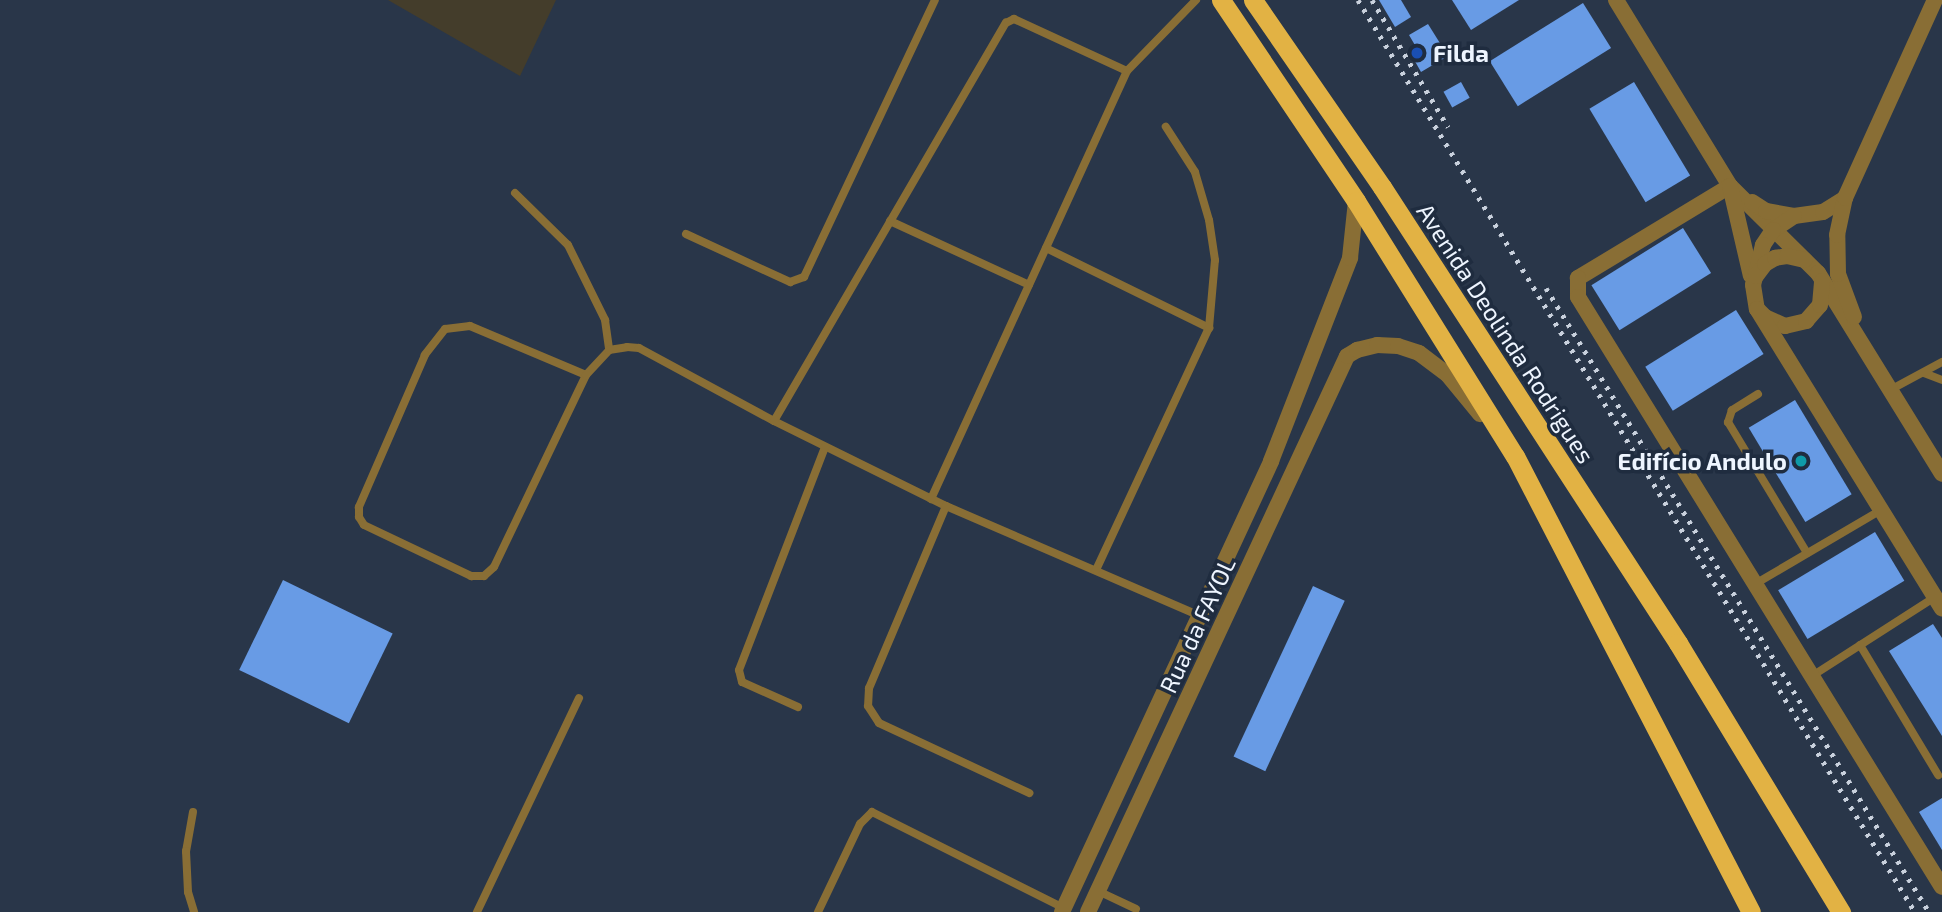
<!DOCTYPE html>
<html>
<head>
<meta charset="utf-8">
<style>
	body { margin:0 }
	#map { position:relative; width:1942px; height:912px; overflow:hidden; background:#293649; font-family:"Exo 2",sans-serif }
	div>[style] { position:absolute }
	.commercial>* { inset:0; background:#443d2b }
	.building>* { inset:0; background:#689be5; transform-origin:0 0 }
	.service>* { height:8px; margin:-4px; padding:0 4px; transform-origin:4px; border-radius:4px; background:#896e35 }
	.minor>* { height:16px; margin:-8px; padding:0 8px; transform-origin:8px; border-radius:8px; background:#896e35 }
	.trunk>* { height:19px; margin:-9.5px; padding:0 9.5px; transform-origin:9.5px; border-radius:9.5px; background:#e2b244 }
	.rail>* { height:5px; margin-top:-2.5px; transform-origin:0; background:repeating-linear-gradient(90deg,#c9d1dd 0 3.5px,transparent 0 10.5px) }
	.dots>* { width:19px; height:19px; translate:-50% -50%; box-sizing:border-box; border:4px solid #1f2c3f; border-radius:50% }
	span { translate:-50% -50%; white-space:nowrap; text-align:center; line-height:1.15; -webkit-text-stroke:7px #1f2c3f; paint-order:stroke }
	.poi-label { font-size:24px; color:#eef5ff; font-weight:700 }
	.left { translate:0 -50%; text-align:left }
	.right { translate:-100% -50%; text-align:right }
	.street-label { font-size:24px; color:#eef5ff }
</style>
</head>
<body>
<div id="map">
	<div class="commercial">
		<i style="clip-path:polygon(388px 0,556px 0,520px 76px)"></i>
	</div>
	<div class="building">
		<i style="clip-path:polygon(1379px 0,1401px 0,1411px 17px,1395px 27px)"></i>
		<i style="clip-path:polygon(1452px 0,1519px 0,1471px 30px)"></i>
		<i style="left:1583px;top:3px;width:53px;height:110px;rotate:58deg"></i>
		<i style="clip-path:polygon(1428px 24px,1448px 56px,1421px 72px,1412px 56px,1419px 52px,1409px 35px)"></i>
		<i style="left:1461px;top:82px;width:18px;height:20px;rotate:61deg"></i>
		<i style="left:1634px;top:82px;width:109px;height:52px;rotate:59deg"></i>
		<i style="left:1683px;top:228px;width:53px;height:108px;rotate:58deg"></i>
		<i style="left:1736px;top:310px;width:52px;height:107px;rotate:58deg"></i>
		<i style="left:1795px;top:400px;width:110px;height:54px;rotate:59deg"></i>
		<i style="left:1875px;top:532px;width:57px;height:113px;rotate:59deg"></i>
		<i style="left:283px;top:580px;width:122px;height:100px;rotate:26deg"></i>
		<i style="left:1313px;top:586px;width:35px;height:188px;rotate:25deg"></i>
		<i style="clip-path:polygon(1933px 624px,1942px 638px,1942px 736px,1889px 651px)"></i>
		<i style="clip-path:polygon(1942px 798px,1942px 850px,1919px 812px)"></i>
	</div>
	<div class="service">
		<i style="left:515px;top:193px;width:74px;rotate:44.5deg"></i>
		<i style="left:568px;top:245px;width:84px;rotate:63.7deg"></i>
		<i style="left:605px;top:320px;width:30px;rotate:82deg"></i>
		<i style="left:890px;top:221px;width:153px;rotate:24.7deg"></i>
		<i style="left:686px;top:234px;width:115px;rotate:24.8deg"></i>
		<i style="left:790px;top:282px;width:15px;rotate:-20deg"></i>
		<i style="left:804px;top:277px;width:306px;rotate:-64.7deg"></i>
		<i style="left:1046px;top:248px;width:182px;rotate:26.1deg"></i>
		<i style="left:1924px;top:373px;width:19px;rotate:21deg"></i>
		<i style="left:586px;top:375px;width:126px;rotate:-157.1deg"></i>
		<i style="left:470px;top:326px;width:25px;rotate:173deg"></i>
		<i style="left:445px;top:329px;width:33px;rotate:128deg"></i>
		<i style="left:425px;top:355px;width:166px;rotate:113.5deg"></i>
		<i style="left:359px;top:507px;width:10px;rotate:90deg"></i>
		<i style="left:359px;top:517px;width:9px;rotate:58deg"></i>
		<i style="left:364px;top:525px;width:119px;rotate:25.5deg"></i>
		<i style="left:471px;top:576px;width:13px"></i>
		<i style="left:484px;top:576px;width:13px;rotate:-42deg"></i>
		<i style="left:494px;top:567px;width:213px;rotate:-64.4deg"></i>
		<i style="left:586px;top:375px;width:34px;rotate:-47deg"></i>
		<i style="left:609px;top:350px;width:18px;rotate:-9deg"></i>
		<i style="left:627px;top:347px;width:12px;rotate:5deg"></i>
		<i style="left:639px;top:348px;width:153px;rotate:28.4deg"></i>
		<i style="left:774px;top:421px;width:192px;rotate:26.3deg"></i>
		<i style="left:946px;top:506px;width:277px;rotate:23.4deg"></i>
		<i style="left:1890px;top:390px;width:59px;rotate:-28.3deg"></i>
		<i style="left:1758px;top:394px;width:31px;rotate:148deg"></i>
		<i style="left:1732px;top:410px;width:13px;rotate:108deg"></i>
		<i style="left:1728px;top:422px;width:153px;rotate:58.9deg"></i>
		<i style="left:774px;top:421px;width:461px;rotate:-59.8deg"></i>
		<i style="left:1006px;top:23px;width:9px;rotate:-27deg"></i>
		<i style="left:1014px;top:19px;width:124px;rotate:24.7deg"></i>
		<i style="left:931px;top:499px;width:471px;rotate:-65.4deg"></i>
		<i style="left:1127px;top:71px;width:99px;rotate:-45.8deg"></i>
		<i style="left:946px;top:506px;width:198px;rotate:112.9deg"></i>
		<i style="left:869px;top:688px;width:18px;rotate:93deg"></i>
		<i style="left:868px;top:706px;width:20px;rotate:57deg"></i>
		<i style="left:879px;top:723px;width:166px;rotate:25deg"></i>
		<i style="left:1096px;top:570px;width:267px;rotate:-65deg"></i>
		<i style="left:1209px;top:328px;width:68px;rotate:-85deg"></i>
		<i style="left:1215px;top:260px;width:40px;rotate:-98.5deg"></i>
		<i style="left:1209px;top:220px;width:50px;rotate:-106.3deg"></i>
		<i style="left:1195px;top:172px;width:54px;rotate:-122.8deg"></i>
		<i style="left:1755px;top:584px;width:146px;rotate:-30.4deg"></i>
		<i style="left:1860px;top:645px;width:152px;rotate:59deg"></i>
		<i style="left:1812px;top:676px;width:146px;rotate:-32.7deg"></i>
		<i style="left:798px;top:707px;width:61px;rotate:-155.9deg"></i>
		<i style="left:742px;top:682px;width:12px;rotate:-104deg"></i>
		<i style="left:739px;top:670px;width:239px;rotate:-68.9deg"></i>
		<i style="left:193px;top:812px;width:40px;rotate:100deg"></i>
		<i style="left:186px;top:851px;width:41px;rotate:87.2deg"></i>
		<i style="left:188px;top:892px;width:21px;rotate:73deg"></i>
		<i style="left:1098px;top:891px;width:42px;rotate:25.3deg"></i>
		<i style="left:477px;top:912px;width:237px;rotate:-64.5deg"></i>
		<i style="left:818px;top:912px;width:98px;rotate:-64.5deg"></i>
		<i style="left:860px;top:824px;width:17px;rotate:-45deg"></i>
		<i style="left:872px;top:812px;width:215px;rotate:26.6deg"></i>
	</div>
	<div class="minor">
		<i style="left:1616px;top:0;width:218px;rotate:58.5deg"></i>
		<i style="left:1730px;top:186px;width:124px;rotate:44.7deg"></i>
		<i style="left:1818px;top:273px;width:236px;rotate:58.3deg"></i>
		<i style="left:1730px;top:186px;width:178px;rotate:148.8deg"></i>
		<i style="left:1578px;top:278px;width:19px;rotate:90deg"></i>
		<i style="left:1578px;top:297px;width:693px;rotate:58.33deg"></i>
		<i style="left:1730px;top:186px;width:92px;rotate:76.9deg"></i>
		<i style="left:1752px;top:202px;width:17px;rotate:33deg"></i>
		<i style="left:1766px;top:211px;width:28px;rotate:10deg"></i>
		<i style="left:1794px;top:216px;width:29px;rotate:-8deg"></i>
		<i style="left:1823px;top:212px;width:26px;rotate:-32deg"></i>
		<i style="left:1794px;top:216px;width:25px;rotate:146deg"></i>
		<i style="left:1773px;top:230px;width:18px;rotate:124deg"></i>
		<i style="left:1763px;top:245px;width:41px;rotate:104deg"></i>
		<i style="left:1753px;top:285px;width:24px;rotate:81deg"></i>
		<i style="left:1757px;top:309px;width:11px;rotate:45deg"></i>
		<i style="left:1765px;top:317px;width:22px;rotate:24deg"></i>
		<i style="left:1785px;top:326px;width:22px;rotate:-13deg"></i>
		<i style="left:1806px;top:321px;width:21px;rotate:-49deg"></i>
		<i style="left:1820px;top:305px;width:24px;rotate:-85deg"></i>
		<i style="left:1756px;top:276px;width:15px;rotate:-53deg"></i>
		<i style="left:1765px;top:264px;width:12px;rotate:-31deg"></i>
		<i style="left:1775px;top:258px;width:12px;rotate:-9deg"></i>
		<i style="left:1787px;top:256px;width:18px;rotate:13deg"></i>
		<i style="left:1757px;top:309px;width:352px;rotate:58.3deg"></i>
		<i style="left:1854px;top:317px;width:46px;rotate:-110.4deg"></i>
		<i style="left:1838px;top:274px;width:39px;rotate:-91deg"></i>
		<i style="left:1837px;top:235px;width:38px;rotate:-78deg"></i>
		<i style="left:1845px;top:198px;width:217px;rotate:-65.6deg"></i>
		<i style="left:1062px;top:912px;width:497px;rotate:-65.1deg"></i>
		<i style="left:1271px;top:461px;width:218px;rotate:-68.7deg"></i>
		<i style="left:1350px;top:258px;width:57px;rotate:-84deg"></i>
		<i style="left:1088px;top:912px;width:613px;rotate:-65.02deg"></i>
		<i style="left:1347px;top:356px;width:12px;rotate:-31deg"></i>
		<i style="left:1357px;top:350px;width:21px;rotate:-14deg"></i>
		<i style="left:1377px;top:345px;width:21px;rotate:3deg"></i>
		<i style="left:1398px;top:346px;width:22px;rotate:18deg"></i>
		<i style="left:1419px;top:353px;width:35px;rotate:37deg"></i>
		<i style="left:1447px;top:374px;width:52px;rotate:50.5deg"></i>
	</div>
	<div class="trunk">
		<i style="left:1221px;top:0;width:242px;rotate:56.1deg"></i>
		<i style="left:1356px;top:201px;width:301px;rotate:58.1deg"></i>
		<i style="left:1515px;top:456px;width:513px;rotate:62.64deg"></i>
		<i style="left:1253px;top:0;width:227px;rotate:55.4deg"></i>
		<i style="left:1382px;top:187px;width:544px;rotate:57.01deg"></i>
		<i style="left:1678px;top:643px;width:315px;rotate:58.8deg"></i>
	</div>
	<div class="rail">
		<i style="left:1358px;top:0;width:1069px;rotate:58.59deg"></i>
		<i style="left:1372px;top:0;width:148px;rotate:59.1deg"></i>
		<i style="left:1546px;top:288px;width:732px;rotate:58.46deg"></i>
	</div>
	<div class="dots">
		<i style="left:1417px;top:53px;background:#1a4fb4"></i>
		<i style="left:1801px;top:461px;background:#0f9aa8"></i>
	</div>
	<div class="poi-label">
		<span class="left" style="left:1433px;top:53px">Filda</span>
		<span class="right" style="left:1787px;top:461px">Edifício Andulo</span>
	</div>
	<div class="street-label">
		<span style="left:1506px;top:333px;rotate:57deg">Avenida Deolinda Rodrigues</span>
		<span style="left:1197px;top:625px;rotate:-65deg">Rua da FAYOL</span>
	</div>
</div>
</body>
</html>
